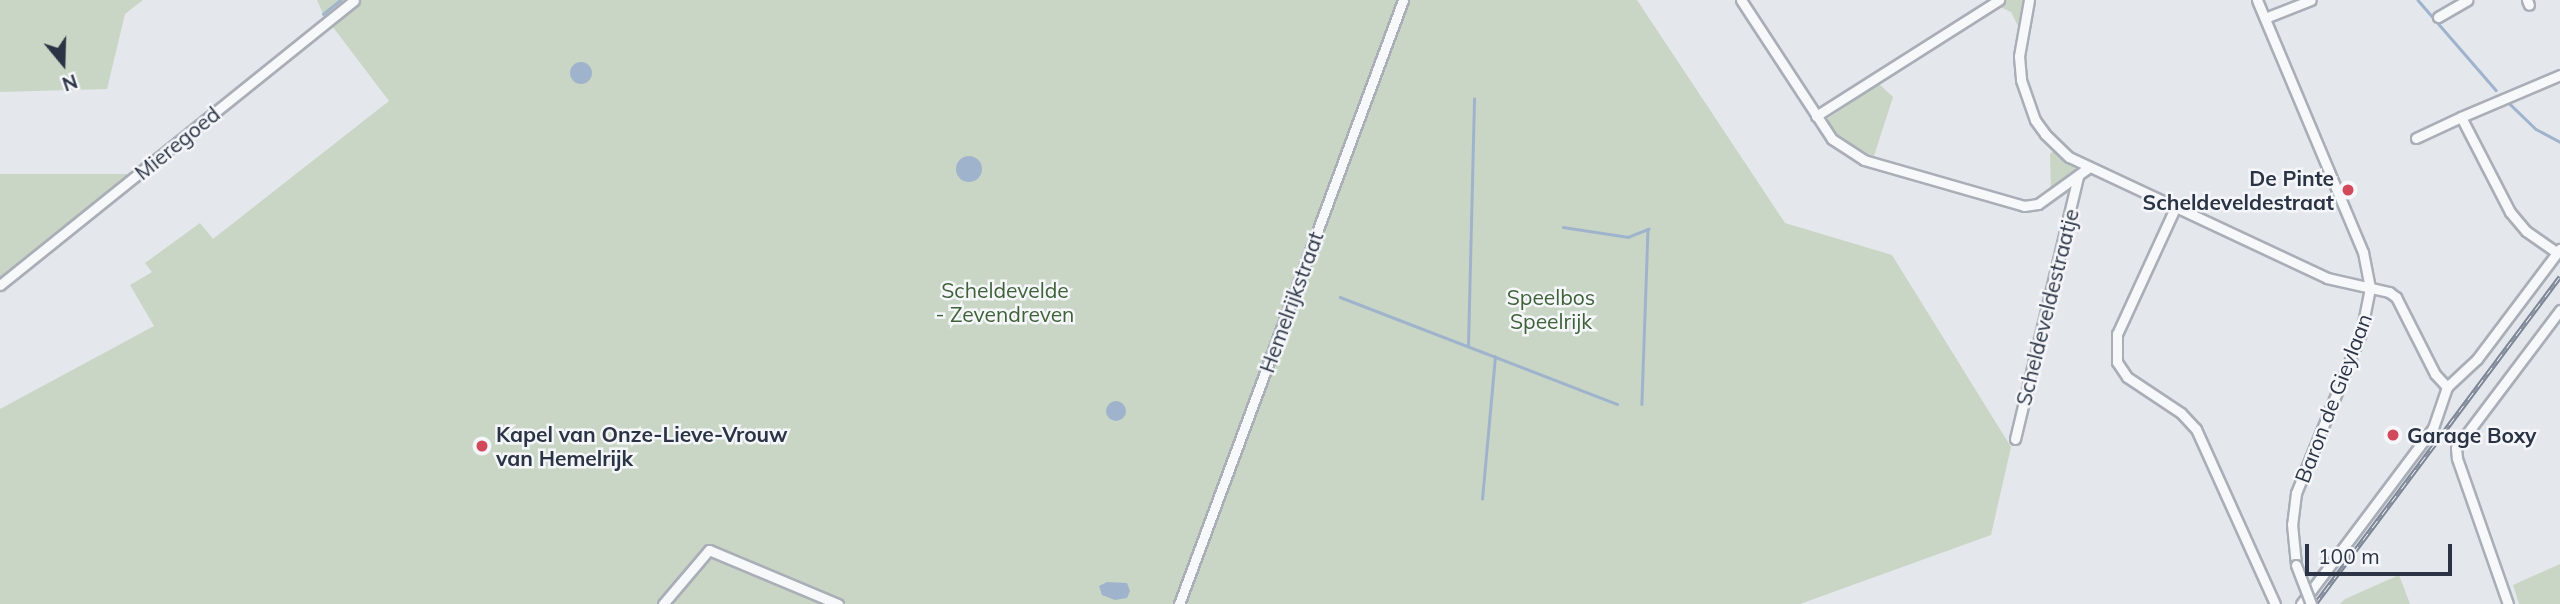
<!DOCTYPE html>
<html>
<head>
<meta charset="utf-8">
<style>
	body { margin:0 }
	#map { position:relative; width:2560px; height:604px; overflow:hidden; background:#e4e7ec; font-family:Mulish,sans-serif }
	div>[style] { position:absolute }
	.green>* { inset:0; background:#c9d6c5 }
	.water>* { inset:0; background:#9fb4cc }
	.round { border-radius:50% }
	.stream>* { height:2.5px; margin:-1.25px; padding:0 1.25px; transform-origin:1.25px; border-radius:1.25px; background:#9fb4cc }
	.roads { filter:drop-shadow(2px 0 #a9aeb7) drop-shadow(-2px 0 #a9aeb7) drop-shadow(0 2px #a9aeb7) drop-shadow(0 -2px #a9aeb7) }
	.street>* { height:9px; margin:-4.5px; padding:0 4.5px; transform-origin:4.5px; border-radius:4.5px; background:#f7f8fa }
	.rail>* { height:5px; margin-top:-2.5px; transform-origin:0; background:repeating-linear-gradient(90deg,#f4f6f9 0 8px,#7d8696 0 16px); box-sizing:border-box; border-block:2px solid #7d8696 }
	.bridges { filter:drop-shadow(2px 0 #a9aeb7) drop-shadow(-2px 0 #a9aeb7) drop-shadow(0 2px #a9aeb7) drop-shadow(0 -2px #a9aeb7) }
	.street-bridge>* { height:9px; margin:-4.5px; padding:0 4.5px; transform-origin:4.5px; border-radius:4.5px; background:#f7f8fa }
	.dots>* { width:19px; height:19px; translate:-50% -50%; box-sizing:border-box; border:4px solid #f4f6f9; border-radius:50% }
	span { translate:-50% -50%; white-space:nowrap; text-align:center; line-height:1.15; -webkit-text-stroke:5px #f4f6f9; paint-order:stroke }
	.street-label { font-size:21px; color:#2b3445 }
	.poi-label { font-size:21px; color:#2b3445; font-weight:700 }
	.right { translate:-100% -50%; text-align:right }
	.left { translate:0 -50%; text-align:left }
	.park-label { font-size:21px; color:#3f6138 }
	.north { position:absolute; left:28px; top:28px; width:70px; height:70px; -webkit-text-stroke:5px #f4f6f9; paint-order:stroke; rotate:161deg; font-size:19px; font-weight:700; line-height:28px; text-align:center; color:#2b3445 }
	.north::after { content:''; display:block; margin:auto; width:24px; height:32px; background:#2b3445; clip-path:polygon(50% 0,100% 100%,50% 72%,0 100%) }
	.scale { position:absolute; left:2305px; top:544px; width:147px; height:32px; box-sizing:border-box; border:4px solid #2b3445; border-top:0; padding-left:9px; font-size:21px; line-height:24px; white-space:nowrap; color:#2b3445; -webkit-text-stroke:5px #f4f6f9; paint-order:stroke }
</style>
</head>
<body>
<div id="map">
	<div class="green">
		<i style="clip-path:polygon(0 0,143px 0,125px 14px,107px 89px,0 92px)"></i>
		<i style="clip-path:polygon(317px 0,1637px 0,1785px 223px,1892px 255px,2011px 447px,1991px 535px,1800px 604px,0 604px,0 409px,154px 326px,130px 285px,152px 272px,145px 263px,200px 223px,213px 239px,389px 101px,323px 14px)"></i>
		<i style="clip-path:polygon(2005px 0,2026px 0,2018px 26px,2011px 12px,1998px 6px)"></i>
		<i style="clip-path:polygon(1879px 84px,1893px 97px,1874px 156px,1849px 147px,1836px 135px,1827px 119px)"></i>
		<i style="clip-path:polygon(2054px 150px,2076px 169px,2051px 191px,2050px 154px)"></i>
		<i style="clip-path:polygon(0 174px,134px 174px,0 278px)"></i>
		<i style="clip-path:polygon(2560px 564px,2560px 604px,2519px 604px,2513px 585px)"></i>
		<i style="clip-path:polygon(2399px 575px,2410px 604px,2340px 604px,2345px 599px)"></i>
	</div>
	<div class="water">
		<i class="round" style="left:570px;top:62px;width:22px;height:22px"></i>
		<i class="round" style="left:956px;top:156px;width:26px;height:26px"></i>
		<i class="round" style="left:1106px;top:401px;width:20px;height:20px"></i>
		<i style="clip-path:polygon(1107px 582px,1127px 583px,1130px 591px,1127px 598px,1115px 600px,1102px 595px,1099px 586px)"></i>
	</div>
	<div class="stream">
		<i style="left:2418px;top:0;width:119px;rotate:49.1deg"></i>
		<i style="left:323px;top:14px;width:22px;rotate:-39deg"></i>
		<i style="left:2509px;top:103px;width:37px;rotate:44deg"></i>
		<i style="left:2536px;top:129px;width:27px;rotate:28deg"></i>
		<i style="left:1563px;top:227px;width:66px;rotate:8.7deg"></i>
		<i style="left:1628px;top:237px;width:22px;rotate:-22deg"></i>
		<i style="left:1648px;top:229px;width:175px;rotate:92deg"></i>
		<i style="left:1340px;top:297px;width:297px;rotate:21.1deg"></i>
		<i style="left:1468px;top:346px;width:247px;rotate:-88.6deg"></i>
		<i style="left:1482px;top:499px;width:143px;rotate:-84.8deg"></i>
	</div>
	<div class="roads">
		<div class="street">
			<i style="left:1741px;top:0;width:166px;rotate:56.8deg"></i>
			<i style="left:1832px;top:139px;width:38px;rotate:33deg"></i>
			<i style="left:1864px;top:160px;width:166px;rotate:16deg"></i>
			<i style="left:2024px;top:206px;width:14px;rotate:-8deg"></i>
			<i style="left:2038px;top:204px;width:62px;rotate:-35.8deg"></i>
			<i style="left:2029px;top:0;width:57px;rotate:100.1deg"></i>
			<i style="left:2019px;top:56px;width:24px;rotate:85deg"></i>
			<i style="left:2021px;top:80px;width:42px;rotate:70.7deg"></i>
			<i style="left:2035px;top:120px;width:17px;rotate:54deg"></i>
			<i style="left:2045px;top:134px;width:33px;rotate:44deg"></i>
			<i style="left:2069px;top:157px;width:285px;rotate:25.1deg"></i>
			<i style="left:2327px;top:278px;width:64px;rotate:12.7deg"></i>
			<i style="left:2389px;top:292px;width:9px;rotate:36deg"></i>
			<i style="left:2396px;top:297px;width:86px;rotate:63.1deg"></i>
			<i style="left:2435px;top:374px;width:18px;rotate:47deg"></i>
			<i style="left:2257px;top:0;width:273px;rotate:67.2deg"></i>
			<i style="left:2363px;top:252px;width:37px;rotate:79deg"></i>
			<i style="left:2370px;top:288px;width:46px;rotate:101.3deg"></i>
			<i style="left:2361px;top:333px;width:173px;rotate:112.1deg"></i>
			<i style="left:2296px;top:493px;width:31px;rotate:97deg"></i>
			<i style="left:2292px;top:524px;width:41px;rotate:84.4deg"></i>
			<i style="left:2527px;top:0;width:5px;rotate:68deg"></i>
			<i style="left:2438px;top:17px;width:34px;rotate:-30deg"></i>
			<i style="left:2265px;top:18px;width:49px;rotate:-21.4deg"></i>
			<i style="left:1816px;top:116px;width:217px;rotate:-32.4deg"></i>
			<i style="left:2461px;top:117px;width:108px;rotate:-23deg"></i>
			<i style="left:2416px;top:138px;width:50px;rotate:-25deg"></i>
			<i style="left:2461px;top:117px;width:107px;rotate:62.7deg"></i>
			<i style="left:2510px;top:212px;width:25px;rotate:50deg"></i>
			<i style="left:2526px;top:231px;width:38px;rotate:35deg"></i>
			<i style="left:2175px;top:208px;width:139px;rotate:114.7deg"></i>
			<i style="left:2117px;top:334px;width:28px;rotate:90deg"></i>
			<i style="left:2117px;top:362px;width:18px;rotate:56deg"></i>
			<i style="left:2127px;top:377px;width:65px;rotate:33.7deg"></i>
			<i style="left:2181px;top:413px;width:22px;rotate:47deg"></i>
			<i style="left:2196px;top:429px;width:192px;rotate:65.7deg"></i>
			<i style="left:0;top:285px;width:454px;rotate:-38.8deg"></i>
			<i style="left:2015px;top:439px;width:270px;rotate:-76.5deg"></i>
			<i style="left:663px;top:604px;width:71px;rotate:-49.6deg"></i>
			<i style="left:709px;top:550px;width:140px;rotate:22.7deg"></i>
			<i style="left:1179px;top:604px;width:644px;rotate:-69.65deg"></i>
			<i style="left:2301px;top:604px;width:220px;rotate:-53.1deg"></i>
			<i style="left:2433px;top:428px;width:43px;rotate:-71.1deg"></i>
			<i style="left:2447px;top:387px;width:41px;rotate:-43deg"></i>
			<i style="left:2477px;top:359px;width:138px;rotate:-53deg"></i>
			<i style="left:2508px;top:604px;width:155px;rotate:-109.3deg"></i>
			<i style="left:2457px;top:458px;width:10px;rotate:-96deg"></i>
			<i style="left:2456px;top:448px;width:173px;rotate:-53deg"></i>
		</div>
	</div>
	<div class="rail">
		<i style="left:2315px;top:604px;width:409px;rotate:-53.2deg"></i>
	</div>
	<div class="bridges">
		<div class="street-bridge">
			<i style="left:2296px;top:565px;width:42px;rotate:69deg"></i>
		</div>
	</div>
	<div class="dots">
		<i style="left:2348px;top:190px;background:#d1495b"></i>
		<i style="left:2393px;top:435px;background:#d1495b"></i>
		<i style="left:482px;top:446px;background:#d1495b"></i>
	</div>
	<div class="street-label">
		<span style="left:177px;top:143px;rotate:-39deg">Mieregoed</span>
		<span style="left:1291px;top:302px;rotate:-70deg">Hemelrijkstraat</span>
		<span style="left:2047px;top:307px;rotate:-76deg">Scheldeveldestraatje</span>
		<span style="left:2333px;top:398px;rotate:-69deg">Baron de Gieylaan</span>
	</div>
	<div class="poi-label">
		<span class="right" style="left:2334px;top:190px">De Pinte<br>Scheldeveldestraat</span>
		<span class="left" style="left:496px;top:446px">Kapel van Onze-Lieve-Vrouw<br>van Hemelrijk</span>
		<span class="left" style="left:2407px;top:435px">Garage Boxy</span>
	</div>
	<div class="park-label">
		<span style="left:1005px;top:302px">Scheldevelde<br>- Zevendreven</span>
		<span style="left:1551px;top:309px">Speelbos<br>Speelrijk</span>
	</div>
	<div class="north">N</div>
	<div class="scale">100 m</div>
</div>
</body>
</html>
